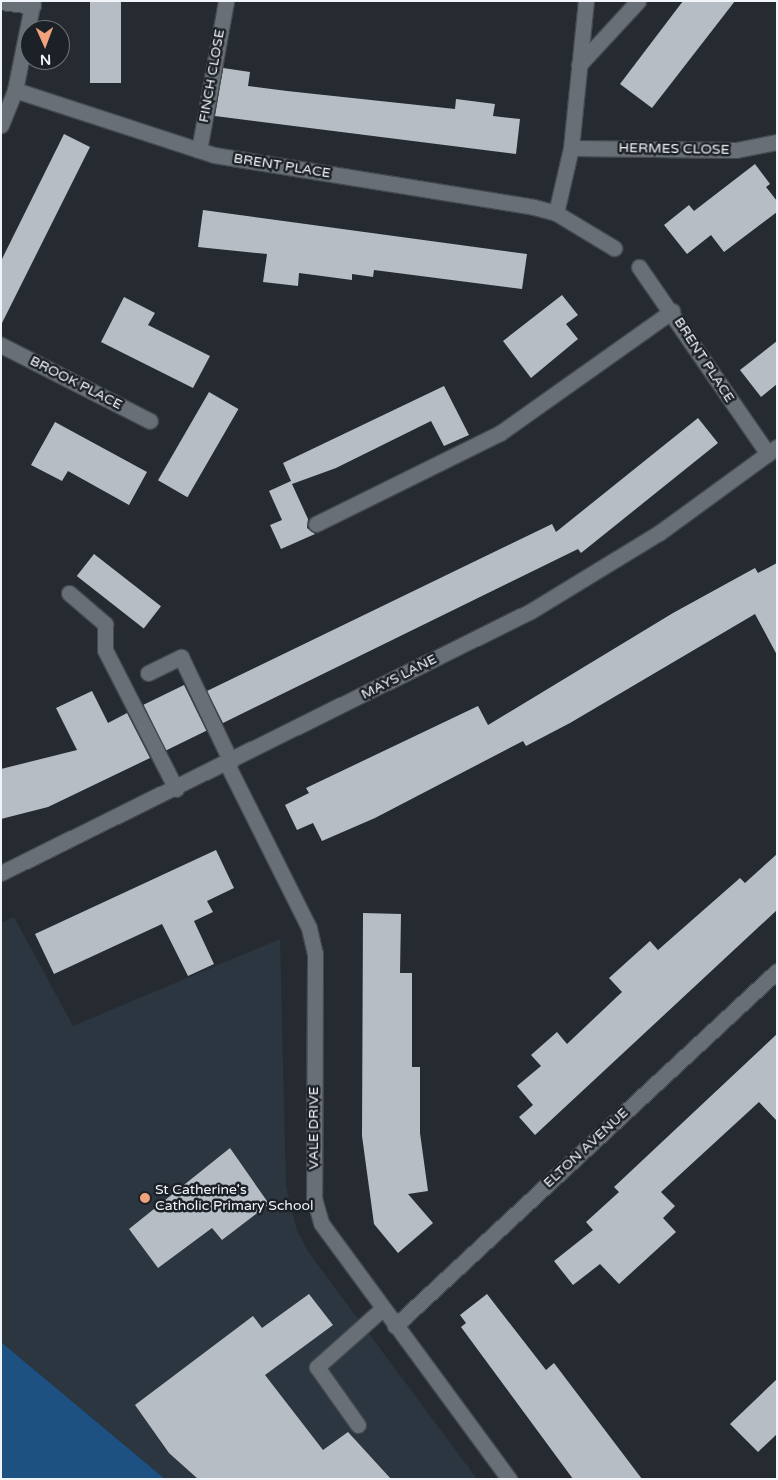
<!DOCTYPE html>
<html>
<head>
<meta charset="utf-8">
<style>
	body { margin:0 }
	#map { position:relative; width:778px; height:1480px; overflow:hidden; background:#252b31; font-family:"Varela Round",sans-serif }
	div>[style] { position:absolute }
	.built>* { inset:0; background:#2c3640 }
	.green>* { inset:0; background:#1d5181 }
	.building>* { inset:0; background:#b6bdc5; transform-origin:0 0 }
	.roads { filter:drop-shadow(1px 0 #444a4f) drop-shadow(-1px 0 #444a4f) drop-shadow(0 1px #444a4f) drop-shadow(0 -1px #444a4f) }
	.minor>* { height:15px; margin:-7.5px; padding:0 7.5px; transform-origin:7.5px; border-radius:7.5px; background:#696f76 }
	.dots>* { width:14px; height:14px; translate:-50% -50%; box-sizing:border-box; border:2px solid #1c2127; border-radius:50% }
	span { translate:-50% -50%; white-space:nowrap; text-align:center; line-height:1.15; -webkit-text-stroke:5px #1c2127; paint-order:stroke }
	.street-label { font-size:14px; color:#f1f4f8 }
	.poi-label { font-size:14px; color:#f1f4f8 }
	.left { translate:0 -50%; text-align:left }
	.frame { position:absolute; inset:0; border:2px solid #f1f4f8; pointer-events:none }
	.north { position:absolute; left:20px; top:20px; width:50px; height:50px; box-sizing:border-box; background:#1c2127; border:1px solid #71757b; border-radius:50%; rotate:178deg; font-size:14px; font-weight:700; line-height:20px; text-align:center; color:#f1f4f8 }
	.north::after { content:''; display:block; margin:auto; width:18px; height:22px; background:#f0a27a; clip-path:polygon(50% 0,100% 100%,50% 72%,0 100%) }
</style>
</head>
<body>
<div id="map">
	<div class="built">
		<i style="clip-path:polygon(14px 917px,73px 1026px,280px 939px,286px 1186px,297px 1231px,309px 1253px,477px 1479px,165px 1479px,1px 1342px,1px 923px)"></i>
	</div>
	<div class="green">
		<i style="clip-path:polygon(1px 1342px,165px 1479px,1px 1479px)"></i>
	</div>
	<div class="building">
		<i style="left:90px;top:1px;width:31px;height:82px"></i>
		<i style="clip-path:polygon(683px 1px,735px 1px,652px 108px,620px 84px)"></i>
		<i style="clip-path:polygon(223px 68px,250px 72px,248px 86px,287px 91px,455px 109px,456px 99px,495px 104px,493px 116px,520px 119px,516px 154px,215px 116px)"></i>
		<i style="clip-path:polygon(64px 134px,90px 147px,1px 325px,1px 261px)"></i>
		<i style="clip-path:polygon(755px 164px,770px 184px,766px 187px,777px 201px,777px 212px,724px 252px,711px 235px,687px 254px,664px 225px,689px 205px,694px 211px)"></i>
		<i style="clip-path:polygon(203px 210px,527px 254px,522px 289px,374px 270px,373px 277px,352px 274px,352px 280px,299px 273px,298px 286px,263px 282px,267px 254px,198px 247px)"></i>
		<i style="clip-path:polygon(562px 295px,578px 315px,566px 324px,578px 339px,531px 378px,503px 341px)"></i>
		<i style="clip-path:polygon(124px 297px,155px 313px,148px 325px,210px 356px,193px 388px,101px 342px)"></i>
		<i style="clip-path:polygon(777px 341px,777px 384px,761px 397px,740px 370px)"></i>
		<i style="clip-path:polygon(444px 386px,469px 435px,444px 446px,431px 421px,336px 468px,292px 484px,308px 519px,307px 528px,315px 534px,281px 549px,270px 525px,282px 520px,269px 491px,291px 481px,283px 463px)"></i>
		<i style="left:209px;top:392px;width:34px;height:102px;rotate:30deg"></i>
		<i style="clip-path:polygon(698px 418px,718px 443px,581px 553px,578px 549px,223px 723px,207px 691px,552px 524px,556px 532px)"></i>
		<i style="clip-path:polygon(55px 422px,147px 472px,129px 505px,68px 471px,62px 481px,31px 465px)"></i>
		<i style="left:94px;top:554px;width:85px;height:28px;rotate:38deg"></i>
		<i style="clip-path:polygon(777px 563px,777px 655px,755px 614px,570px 723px,526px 746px,523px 741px,375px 818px,322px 841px,313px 823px,297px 830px,285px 805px,309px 793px,306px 788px,478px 706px,488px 725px,673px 613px,755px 568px,758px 573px)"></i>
		<i style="left:184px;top:685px;width:51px;height:45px;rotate:64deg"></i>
		<i style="clip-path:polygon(92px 691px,108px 723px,127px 713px,150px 758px,48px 807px,1px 819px,1px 769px,77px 750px,56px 708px)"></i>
		<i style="clip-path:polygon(216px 850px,234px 888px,207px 901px,213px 912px,194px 921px,214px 964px,188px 976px,162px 924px,54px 974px,35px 934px)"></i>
		<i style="clip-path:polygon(777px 854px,777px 910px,535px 1135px,519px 1117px,533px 1105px,517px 1086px,541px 1066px,531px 1055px,557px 1032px,567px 1044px,622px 992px,609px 978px,650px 941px,658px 950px,740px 878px,745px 883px)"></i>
		<i style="clip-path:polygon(363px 913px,401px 914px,400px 973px,412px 973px,412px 1067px,420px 1067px,420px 1133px,428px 1191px,408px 1194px,433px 1223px,398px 1253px,374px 1224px,362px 1136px)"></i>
		<i style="clip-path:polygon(777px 1034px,777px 1121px,759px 1102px,661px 1192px,675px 1206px,663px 1218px,676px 1232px,619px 1284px,600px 1264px,573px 1285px,554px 1261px,593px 1230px,586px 1222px,619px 1192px,614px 1187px)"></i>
		<i style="clip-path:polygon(230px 1148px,269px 1204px,222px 1240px,212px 1228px,158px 1268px,129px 1229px)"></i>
		<i style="clip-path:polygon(309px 1294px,333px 1325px,265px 1375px,323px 1450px,348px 1432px,391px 1479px,198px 1479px,169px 1453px,135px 1405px,253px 1316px,262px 1328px)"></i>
		<i style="clip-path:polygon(487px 1294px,546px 1370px,554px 1363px,642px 1479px,573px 1479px,461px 1327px,466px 1323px,460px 1315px)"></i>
		<i style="clip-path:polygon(777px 1379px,777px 1434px,758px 1452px,730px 1424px)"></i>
	</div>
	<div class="roads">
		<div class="minor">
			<i style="left:1px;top:2px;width:32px;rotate:7deg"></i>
			<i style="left:579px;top:65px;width:87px;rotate:-47.3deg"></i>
			<i style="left:15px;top:90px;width:209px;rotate:18.1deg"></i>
			<i style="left:214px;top:155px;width:324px;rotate:9.2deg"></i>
			<i style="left:534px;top:207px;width:23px;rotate:15deg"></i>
			<i style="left:556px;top:213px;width:68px;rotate:31.1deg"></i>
			<i style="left:1px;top:125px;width:38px;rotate:-68deg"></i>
			<i style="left:15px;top:90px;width:91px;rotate:-78.6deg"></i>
			<i style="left:571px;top:148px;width:165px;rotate:0.7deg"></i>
			<i style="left:736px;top:150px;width:42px;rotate:-11deg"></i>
			<i style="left:199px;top:150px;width:151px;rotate:-79.7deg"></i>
			<i style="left:556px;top:213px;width:67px;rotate:-77deg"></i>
			<i style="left:571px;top:148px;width:148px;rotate:-84.2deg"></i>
			<i style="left:639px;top:267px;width:227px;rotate:55.4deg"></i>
			<i style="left:1px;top:345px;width:167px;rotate:27deg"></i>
			<i style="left:316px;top:524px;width:205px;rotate:-26.3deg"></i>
			<i style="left:500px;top:433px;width:211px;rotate:-35.3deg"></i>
			<i style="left:69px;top:593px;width:48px;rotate:40.7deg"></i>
			<i style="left:105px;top:624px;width:26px;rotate:90deg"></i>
			<i style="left:105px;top:650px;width:156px;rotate:62.9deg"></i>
			<i style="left:148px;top:673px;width:37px;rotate:-26deg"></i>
			<i style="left:181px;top:657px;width:116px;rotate:64.5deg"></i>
			<i style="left:227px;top:764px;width:183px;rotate:63.4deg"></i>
			<i style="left:309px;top:928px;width:26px;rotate:77deg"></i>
			<i style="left:315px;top:953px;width:245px;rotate:90.2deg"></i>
			<i style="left:314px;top:1198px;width:26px;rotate:74deg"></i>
			<i style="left:321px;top:1223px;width:318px;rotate:53.7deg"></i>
			<i style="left:1px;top:873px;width:591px;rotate:-26.31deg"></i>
			<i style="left:531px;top:611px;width:150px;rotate:-31.4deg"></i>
			<i style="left:659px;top:533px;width:146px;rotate:-36.1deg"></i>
			<i style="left:395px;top:1326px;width:521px;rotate:-42.9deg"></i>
			<i style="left:358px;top:1425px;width:71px;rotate:-125.3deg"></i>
			<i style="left:317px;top:1367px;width:87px;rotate:-41.7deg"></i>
		</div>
	</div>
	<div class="dots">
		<i style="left:145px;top:1198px;background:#f0a27a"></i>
	</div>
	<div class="street-label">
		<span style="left:212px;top:76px;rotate:-80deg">FINCH CLOSE</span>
		<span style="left:674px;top:149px;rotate:1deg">HERMES CLOSE</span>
		<span style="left:282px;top:166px;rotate:9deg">BRENT PLACE</span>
		<span style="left:704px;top:360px;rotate:57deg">BRENT PLACE</span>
		<span style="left:76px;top:383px;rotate:27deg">BROOK PLACE</span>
		<span style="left:399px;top:677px;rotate:-27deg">MAYS LANE</span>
		<span style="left:314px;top:1128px;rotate:-90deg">VALE DRIVE</span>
		<span style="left:586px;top:1148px;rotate:-43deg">ELTON AVENUE</span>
	</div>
	<div class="poi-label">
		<span class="left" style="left:155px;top:1198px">St Catherine's<br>Catholic Primary School</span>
	</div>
	<div class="frame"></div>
	<div class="north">N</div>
</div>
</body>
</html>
